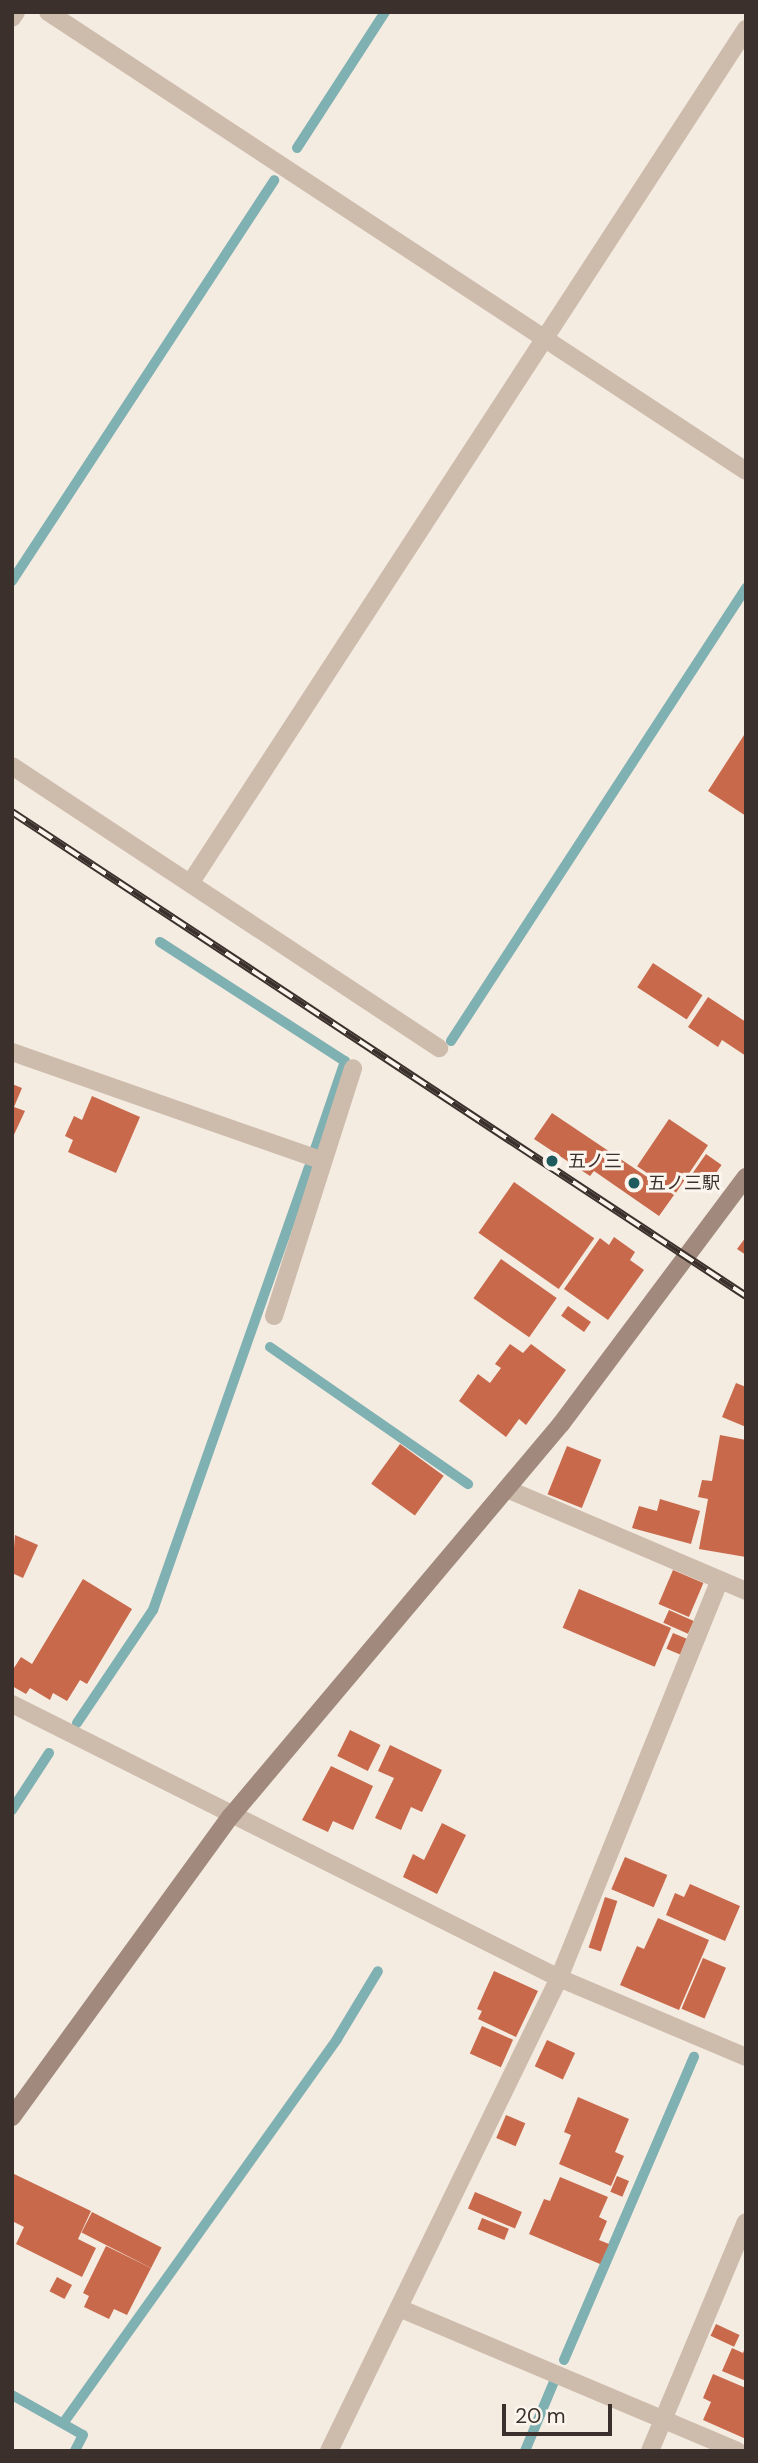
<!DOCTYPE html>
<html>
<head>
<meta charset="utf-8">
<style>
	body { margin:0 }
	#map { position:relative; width:758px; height:2463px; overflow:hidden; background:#f4ebe1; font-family:"DM Sans","Noto Sans JP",sans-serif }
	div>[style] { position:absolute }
	.stream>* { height:10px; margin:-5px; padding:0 5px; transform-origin:5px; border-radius:5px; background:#7fb0b2 }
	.building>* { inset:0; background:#c8694b; transform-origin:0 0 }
	.street>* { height:18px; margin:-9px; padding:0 9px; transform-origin:9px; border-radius:9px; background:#cdbbac }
	.secondary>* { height:18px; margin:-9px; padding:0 9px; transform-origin:9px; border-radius:9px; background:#a18a7d }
	.rail>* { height:8px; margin-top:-4px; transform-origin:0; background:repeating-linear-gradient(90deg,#fbf5ee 0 16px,#3b302b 0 32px); box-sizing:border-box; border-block:2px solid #3b302b }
	.dots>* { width:19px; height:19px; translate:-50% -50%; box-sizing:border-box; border:4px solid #fbf5ee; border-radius:50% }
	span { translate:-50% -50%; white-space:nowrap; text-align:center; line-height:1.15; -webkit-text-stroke:6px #fbf5ee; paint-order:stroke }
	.poi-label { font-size:18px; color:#3b302b }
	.left { translate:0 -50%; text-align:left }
	.frame { position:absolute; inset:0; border:14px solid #3b302b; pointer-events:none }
	.scale { position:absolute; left:502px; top:2404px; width:110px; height:32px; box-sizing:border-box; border:4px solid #3b302b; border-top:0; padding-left:9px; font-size:21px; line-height:24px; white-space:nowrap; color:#3b302b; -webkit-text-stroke:5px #fbf5ee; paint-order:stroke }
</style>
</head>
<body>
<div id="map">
	<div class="stream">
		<i style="left:297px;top:148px;width:162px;rotate:-57.1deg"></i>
		<i style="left:12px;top:581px;width:479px;rotate:-56.8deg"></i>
		<i style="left:160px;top:942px;width:220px;rotate:32.8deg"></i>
		<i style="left:345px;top:1061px;width:93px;rotate:108.8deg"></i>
		<i style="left:451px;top:1041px;width:541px;rotate:-56.93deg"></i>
		<i style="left:270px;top:1347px;width:241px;rotate:34.7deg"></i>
		<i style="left:77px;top:1723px;width:136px;rotate:-56.1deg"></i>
		<i style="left:153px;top:1610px;width:469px;rotate:-70.6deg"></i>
		<i style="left:12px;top:1810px;width:68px;rotate:-57deg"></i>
		<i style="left:564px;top:2360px;width:330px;rotate:-66.8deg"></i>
		<i style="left:12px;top:2395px;width:81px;rotate:29.4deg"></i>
		<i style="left:83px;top:2435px;width:18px;rotate:117deg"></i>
		<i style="left:64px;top:2422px;width:470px;rotate:-54.5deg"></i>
		<i style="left:337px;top:2039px;width:79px;rotate:-58.9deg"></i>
		<i style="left:525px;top:2451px;width:73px;rotate:-67.3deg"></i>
	</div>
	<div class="building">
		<i style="clip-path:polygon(746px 732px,746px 816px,708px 791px)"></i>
		<i style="left:653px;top:963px;width:59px;height:29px;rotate:33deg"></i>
		<i style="clip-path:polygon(708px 997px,746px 1022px,746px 1056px,722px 1040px,718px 1047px,688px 1027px)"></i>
		<i style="clip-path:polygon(12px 1084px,22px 1088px,14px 1107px,25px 1111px,12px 1139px)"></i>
		<i style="clip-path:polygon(92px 1096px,140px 1117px,116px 1173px,68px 1152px,73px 1140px,65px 1136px,74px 1116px,82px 1120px)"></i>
		<i style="clip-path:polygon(552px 1113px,674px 1195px,659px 1216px,594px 1171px,590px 1176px,534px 1139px)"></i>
		<i style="left:669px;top:1119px;width:47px;height:57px;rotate:34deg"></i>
		<i style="left:706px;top:1154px;width:19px;height:29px;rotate:35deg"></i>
		<i style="left:514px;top:1182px;width:98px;height:62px;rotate:35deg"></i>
		<i style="clip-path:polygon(614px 1237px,635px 1252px,630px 1260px,644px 1270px,608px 1320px,564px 1289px,600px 1238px,609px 1245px)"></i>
		<i style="clip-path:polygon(746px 1237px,746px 1255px,737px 1249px)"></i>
		<i style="left:501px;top:1259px;width:68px;height:48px;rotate:35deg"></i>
		<i style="left:568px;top:1306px;width:28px;height:12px;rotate:35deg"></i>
		<i style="clip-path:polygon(510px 1344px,523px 1353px,531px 1344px,566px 1370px,526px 1425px,519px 1419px,506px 1437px,459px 1401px,478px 1374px,490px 1383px,501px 1368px,495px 1364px)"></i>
		<i style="clip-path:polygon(736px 1383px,746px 1387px,746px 1427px,722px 1417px)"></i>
		<i style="clip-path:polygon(720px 1435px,746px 1440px,746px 1557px,699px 1549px,708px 1499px,698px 1497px,702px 1480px,712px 1481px)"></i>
		<i style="left:400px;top:1444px;width:54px;height:49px;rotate:36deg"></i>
		<i style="left:567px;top:1446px;width:37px;height:52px;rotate:22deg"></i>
		<i style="clip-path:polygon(660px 1499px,700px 1511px,691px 1544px,632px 1528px,639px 1506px,657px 1511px)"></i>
		<i style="clip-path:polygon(15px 1535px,38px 1545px,23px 1578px,12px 1573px)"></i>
		<i style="left:673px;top:1570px;width:33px;height:37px;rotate:23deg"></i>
		<i style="clip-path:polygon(83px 1579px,132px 1609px,87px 1684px,80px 1680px,67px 1701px,53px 1693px,50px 1700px,30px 1688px,26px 1694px,12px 1686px,12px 1671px,21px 1657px,32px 1664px)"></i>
		<i style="left:579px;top:1589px;width:100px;height:42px;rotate:23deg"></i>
		<i style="left:669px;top:1610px;width:27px;height:14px;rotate:24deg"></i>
		<i style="left:673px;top:1633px;width:15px;height:17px;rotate:23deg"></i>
		<i style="left:350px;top:1730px;width:34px;height:29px;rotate:26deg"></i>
		<i style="clip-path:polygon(390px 1745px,442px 1770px,422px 1812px,411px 1807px,401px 1830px,375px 1818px,394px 1778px,378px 1771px)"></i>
		<i style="clip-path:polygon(331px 1766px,373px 1786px,353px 1830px,333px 1821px,328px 1832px,302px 1820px)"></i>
		<i style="clip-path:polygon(442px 1823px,466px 1835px,437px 1894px,403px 1877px,413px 1854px,424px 1860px)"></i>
		<i style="left:625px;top:1857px;width:46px;height:35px;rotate:23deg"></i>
		<i style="clip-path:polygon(690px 1884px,740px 1906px,725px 1941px,666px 1915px,675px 1893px,684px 1897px)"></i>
		<i style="left:605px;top:1897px;width:13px;height:53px;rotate:18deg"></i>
		<i style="clip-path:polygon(658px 1918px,709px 1940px,679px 2010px,620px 1985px,637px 1946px,644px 1949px)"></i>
		<i style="left:703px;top:1958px;width:25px;height:55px;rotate:23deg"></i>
		<i style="clip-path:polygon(494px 1971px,538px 1991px,516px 2037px,478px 2019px,482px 2011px,477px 2009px)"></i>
		<i style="left:482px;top:2026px;width:34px;height:30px;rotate:24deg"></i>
		<i style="left:547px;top:2040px;width:31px;height:29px;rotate:25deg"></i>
		<i style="clip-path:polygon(578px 2097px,629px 2119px,615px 2152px,624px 2156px,611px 2186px,559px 2164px,571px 2135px,564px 2132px)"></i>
		<i style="left:506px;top:2115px;width:21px;height:25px;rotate:23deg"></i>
		<i style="clip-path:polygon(12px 2173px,91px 2211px,78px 2239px,96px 2248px,82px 2277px,16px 2244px,24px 2227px,12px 2221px)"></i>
		<i style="left:617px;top:2176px;width:13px;height:17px;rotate:23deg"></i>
		<i style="clip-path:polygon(560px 2177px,608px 2197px,599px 2217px,607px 2221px,599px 2240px,609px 2244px,600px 2264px,529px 2234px,544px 2199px,550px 2201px)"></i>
		<i style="left:475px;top:2192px;width:51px;height:18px;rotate:23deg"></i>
		<i style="left:92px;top:2212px;width:78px;height:23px;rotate:27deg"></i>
		<i style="left:482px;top:2218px;width:29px;height:12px;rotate:22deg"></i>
		<i style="clip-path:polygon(106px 2246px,151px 2268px,127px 2315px,114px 2309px,109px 2319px,84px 2307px,89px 2296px,83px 2293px)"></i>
		<i style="left:57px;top:2277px;width:17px;height:16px;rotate:28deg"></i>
		<i style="left:716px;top:2324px;width:26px;height:13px;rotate:25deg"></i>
		<i style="clip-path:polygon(746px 2345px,746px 2381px,722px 2371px,732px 2348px,743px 2353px)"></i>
		<i style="clip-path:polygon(713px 2374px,746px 2388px,746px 2439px,703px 2420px,711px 2402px,703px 2398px)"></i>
	</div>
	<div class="street">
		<i style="left:48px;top:12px;width:835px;rotate:33.33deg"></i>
		<i style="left:12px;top:18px;width:7px;rotate:-56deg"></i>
		<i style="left:12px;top:766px;width:512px;rotate:33.44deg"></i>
		<i style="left:191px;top:882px;width:1018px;rotate:-56.95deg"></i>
		<i style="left:12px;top:1052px;width:327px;rotate:19.3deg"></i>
		<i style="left:274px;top:1316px;width:260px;rotate:-72.3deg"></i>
		<i style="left:507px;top:1489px;width:260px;rotate:23.1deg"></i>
		<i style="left:12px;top:1704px;width:612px;rotate:26.61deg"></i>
		<i style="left:559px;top:1978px;width:203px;rotate:22.9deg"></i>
		<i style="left:399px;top:2308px;width:367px;rotate:22.9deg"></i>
		<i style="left:329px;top:2451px;width:526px;rotate:-64.07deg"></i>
		<i style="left:559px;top:1978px;width:429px;rotate:-68deg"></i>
		<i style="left:650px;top:2451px;width:248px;rotate:-67.3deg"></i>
	</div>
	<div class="secondary">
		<i style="left:12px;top:2117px;width:372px;rotate:-54deg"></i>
		<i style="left:231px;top:1816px;width:512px;rotate:-49.91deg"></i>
		<i style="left:561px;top:1424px;width:309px;rotate:-53.2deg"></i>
	</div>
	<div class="rail">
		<i style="left:12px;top:812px;width:879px;rotate:33.4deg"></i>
	</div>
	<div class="dots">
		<i style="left:552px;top:1161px;background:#1f5a5e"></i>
		<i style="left:634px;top:1183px;background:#1f5a5e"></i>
	</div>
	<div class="poi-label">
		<span class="left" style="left:568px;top:1161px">五ノ三</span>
		<span class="left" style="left:648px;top:1183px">五ノ三駅</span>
	</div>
	<div class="frame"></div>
	<div class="scale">20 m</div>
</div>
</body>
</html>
